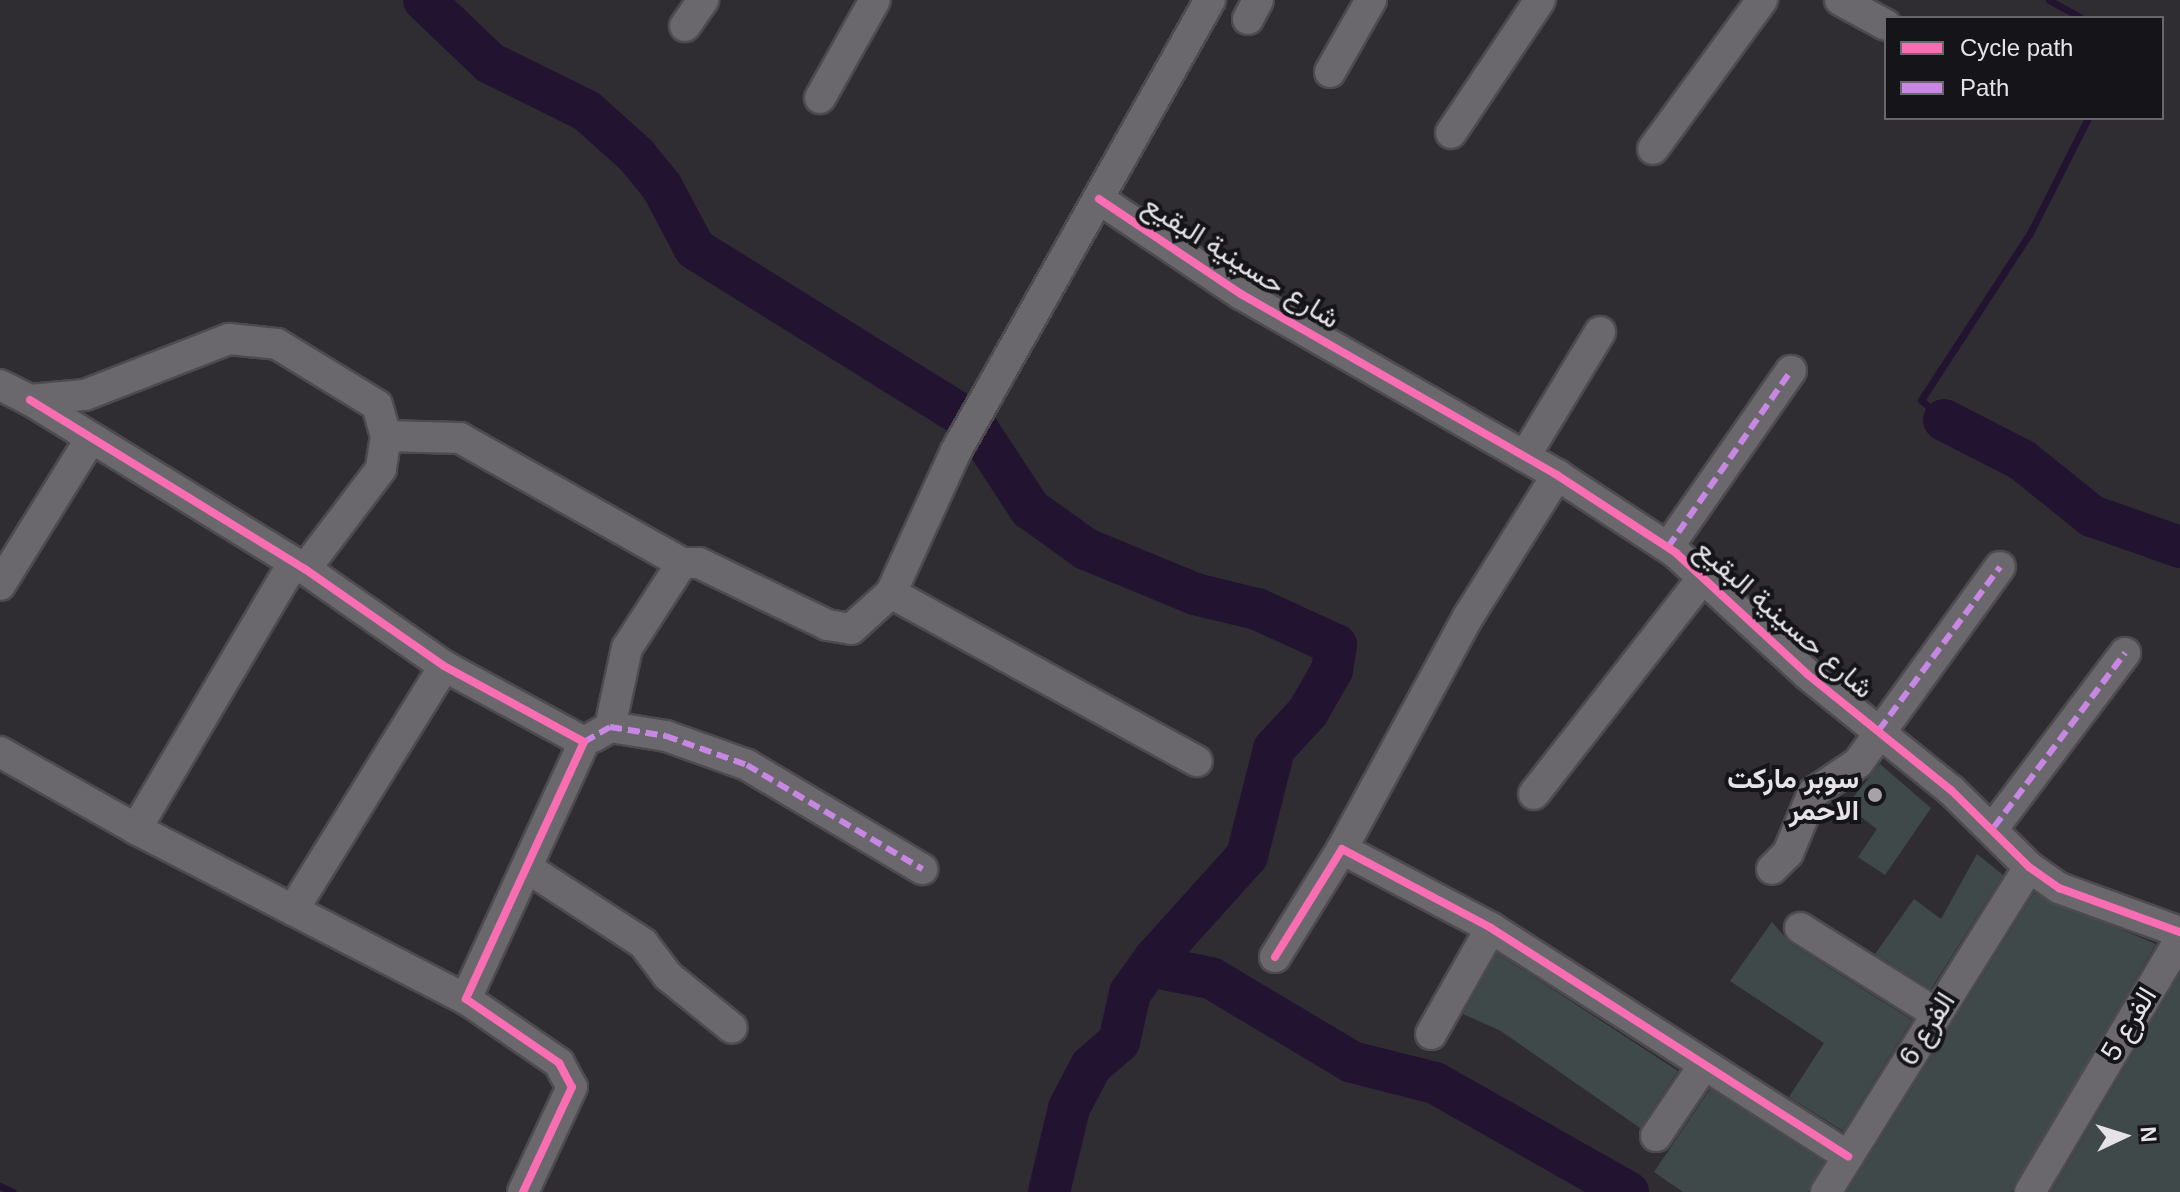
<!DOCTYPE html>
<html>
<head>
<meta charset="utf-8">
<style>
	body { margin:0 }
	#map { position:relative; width:2180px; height:1192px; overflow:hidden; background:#2f2d31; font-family:Helvetica,Vazirmatn,sans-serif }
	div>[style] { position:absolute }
	.stream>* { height:7px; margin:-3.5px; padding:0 3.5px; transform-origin:3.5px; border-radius:3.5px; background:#221431 }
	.river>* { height:42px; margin:-21px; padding:0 21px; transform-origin:21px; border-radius:21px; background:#221431 }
	.building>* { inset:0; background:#404949 }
	.roads { filter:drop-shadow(2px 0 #4c4b4e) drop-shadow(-2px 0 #4c4b4e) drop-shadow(0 2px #4c4b4e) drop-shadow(0 -2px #4c4b4e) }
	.minor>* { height:30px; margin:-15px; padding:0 15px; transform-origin:15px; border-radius:15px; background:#6a686c }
	.quiet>* { height:6px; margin-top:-3px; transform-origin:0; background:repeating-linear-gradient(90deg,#c787e3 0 12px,transparent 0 18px) }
	.cycleway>* { height:8px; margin:-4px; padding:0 4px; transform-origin:4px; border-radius:4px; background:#f96db3 }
	.dots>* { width:22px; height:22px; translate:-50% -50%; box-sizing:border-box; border:4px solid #151418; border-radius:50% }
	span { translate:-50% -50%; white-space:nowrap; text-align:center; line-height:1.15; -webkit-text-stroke:8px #151418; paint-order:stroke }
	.street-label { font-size:28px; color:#e5e3e8 }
	.poi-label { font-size:28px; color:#e5e3e8; font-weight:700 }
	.right { translate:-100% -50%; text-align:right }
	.legend { position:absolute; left:1884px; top:16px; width:280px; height:104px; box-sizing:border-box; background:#151418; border:2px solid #68676b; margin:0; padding:10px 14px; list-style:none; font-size:24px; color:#e5e3e8 }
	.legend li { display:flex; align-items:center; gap:16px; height:40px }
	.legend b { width:40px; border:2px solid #68676b }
	.north { position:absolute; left:2084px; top:1096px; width:80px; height:80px; -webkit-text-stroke:6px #151418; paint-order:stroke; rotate:86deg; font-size:22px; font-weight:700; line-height:32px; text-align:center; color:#e5e3e8 }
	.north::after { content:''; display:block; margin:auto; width:28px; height:36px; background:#e5e3e8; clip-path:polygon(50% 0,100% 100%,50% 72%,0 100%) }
</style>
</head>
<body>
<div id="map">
	<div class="stream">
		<i style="left:2049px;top:0;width:37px;rotate:29deg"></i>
		<i style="left:1944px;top:420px;width:30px;rotate:-139deg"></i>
		<i style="left:1921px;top:400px;width:199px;rotate:-56.9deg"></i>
		<i style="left:2030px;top:233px;width:129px;rotate:-63.2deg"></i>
		<i style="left:0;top:1186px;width:14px;rotate:25deg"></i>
	</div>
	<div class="river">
		<i style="left:424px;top:0;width:91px;rotate:43.7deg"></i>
		<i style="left:490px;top:63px;width:108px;rotate:26.3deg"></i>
		<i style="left:587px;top:111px;width:66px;rotate:41.9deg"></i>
		<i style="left:636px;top:155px;width:41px;rotate:50.9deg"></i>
		<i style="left:662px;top:187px;width:70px;rotate:62deg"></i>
		<i style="left:695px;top:249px;width:327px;rotate:31.9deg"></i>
		<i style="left:973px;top:422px;width:104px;rotate:56.8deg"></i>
		<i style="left:1030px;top:509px;width:69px;rotate:35.5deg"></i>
		<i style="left:1086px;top:549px;width:118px;rotate:22.4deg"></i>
		<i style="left:1195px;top:594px;width:64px;rotate:13.6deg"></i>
		<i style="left:1257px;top:609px;width:87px;rotate:24.5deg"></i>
		<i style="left:1336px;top:645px;width:25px;rotate:99deg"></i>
		<i style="left:1332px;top:670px;width:48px;rotate:119.7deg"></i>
		<i style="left:1308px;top:712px;width:50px;rotate:132.6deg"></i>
		<i style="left:1274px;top:749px;width:110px;rotate:104.2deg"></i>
		<i style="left:1247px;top:856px;width:137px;rotate:132deg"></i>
		<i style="left:1155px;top:958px;width:18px;rotate:41deg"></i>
		<i style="left:1169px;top:970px;width:43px;rotate:10.8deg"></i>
		<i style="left:1211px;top:978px;width:164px;rotate:30.8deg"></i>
		<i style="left:1352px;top:1062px;width:86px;rotate:14.2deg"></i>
		<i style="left:1435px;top:1083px;width:222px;rotate:29.5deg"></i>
		<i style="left:1944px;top:420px;width:88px;rotate:27.1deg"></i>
		<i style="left:2022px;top:460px;width:90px;rotate:38.7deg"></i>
		<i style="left:2092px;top:516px;width:93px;rotate:19.4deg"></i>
		<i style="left:1049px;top:1192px;width:86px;rotate:-76.6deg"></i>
		<i style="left:1069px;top:1108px;width:47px;rotate:-62.4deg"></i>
		<i style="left:1091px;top:1066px;width:37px;rotate:-41deg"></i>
		<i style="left:1119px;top:1042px;width:50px;rotate:-77.3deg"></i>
		<i style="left:1130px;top:993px;width:43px;rotate:-54.5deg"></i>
	</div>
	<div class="building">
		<i style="clip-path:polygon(1880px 764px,1931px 808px,1885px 875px,1858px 857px,1877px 829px,1846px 806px)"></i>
		<i style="clip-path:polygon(1977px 854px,2003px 875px,1931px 989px,1875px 954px,1914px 899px,1941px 919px)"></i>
		<i style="clip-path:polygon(2034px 893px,2156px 944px,2012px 1192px,1847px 1192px)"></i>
		<i style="clip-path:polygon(1772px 922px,1790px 943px,1912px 1020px,1843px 1131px,1789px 1097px,1824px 1043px,1730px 981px)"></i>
		<i style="clip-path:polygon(1497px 953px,1678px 1071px,1640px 1128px,1501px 1031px,1463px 1014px)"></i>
		<i style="clip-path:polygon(2180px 974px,2180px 1192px,2051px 1192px)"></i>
		<i style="clip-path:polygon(1710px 1089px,1824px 1162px,1808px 1192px,1683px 1192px,1654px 1172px)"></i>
	</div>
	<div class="roads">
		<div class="minor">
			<i style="left:1840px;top:0;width:52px;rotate:28.5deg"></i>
			<i style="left:1248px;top:19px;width:21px;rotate:-62deg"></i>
			<i style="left:685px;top:26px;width:32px;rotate:-55deg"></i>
			<i style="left:1330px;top:72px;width:83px;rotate:-60.3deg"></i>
			<i style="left:820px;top:98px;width:112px;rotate:-60.7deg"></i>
			<i style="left:1451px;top:133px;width:160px;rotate:-56.2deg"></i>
			<i style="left:1653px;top:149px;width:185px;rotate:-53.8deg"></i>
			<i style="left:1099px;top:199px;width:171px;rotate:33.8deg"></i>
			<i style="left:1241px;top:294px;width:364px;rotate:29.8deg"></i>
			<i style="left:1557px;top:475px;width:142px;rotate:33.2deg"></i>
			<i style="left:1676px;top:553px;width:178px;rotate:42.7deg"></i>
			<i style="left:1807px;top:674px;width:185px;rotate:38.9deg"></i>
			<i style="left:1951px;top:790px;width:110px;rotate:44.6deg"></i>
			<i style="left:2029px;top:867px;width:37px;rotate:35deg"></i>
			<i style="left:2059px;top:888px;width:129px;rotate:20deg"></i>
			<i style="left:0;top:385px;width:34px;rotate:27deg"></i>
			<i style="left:30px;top:400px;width:55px;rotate:-5.2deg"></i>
			<i style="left:85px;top:395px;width:155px;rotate:-21.3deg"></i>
			<i style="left:229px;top:339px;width:48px;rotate:5.9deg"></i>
			<i style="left:277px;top:344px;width:117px;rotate:31.4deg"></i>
			<i style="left:377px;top:405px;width:32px;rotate:74deg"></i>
			<i style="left:386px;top:436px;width:33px;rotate:99deg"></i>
			<i style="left:381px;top:469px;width:126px;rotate:127.2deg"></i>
			<i style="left:30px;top:400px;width:323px;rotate:31.6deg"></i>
			<i style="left:305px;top:569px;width:169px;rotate:34.9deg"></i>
			<i style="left:444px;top:666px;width:159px;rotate:28.5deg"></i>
			<i style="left:584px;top:742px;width:283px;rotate:114.7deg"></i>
			<i style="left:466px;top:999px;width:113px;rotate:34.5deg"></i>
			<i style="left:559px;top:1063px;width:27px;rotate:62deg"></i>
			<i style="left:572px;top:1087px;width:116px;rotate:115deg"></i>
			<i style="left:386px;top:436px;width:74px;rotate:1.5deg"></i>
			<i style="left:460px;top:438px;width:255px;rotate:29.4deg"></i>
			<i style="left:1525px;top:456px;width:145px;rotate:-58.8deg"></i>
			<i style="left:1668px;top:547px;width:215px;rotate:-55.1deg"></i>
			<i style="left:0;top:585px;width:173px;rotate:-58.2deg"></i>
			<i style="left:891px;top:593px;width:349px;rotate:28.8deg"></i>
			<i style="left:610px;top:727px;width:81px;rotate:-77.9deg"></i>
			<i style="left:627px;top:648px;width:101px;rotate:-57.1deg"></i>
			<i style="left:682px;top:563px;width:17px"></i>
			<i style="left:699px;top:563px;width:142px;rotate:25.8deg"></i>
			<i style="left:827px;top:625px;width:24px;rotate:9deg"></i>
			<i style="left:851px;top:629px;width:54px;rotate:-42deg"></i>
			<i style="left:891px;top:593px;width:156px;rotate:-65.4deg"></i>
			<i style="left:956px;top:451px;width:518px;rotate:-60.61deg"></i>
			<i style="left:593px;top:737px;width:20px;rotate:-30deg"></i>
			<i style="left:610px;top:727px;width:57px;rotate:9.1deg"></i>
			<i style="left:666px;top:736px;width:86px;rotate:19.7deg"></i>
			<i style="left:747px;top:765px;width:204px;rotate:30.7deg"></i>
			<i style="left:0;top:752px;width:156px;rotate:29.5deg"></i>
			<i style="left:136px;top:829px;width:371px;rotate:27.3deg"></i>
			<i style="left:1534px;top:794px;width:274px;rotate:-52deg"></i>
			<i style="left:1994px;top:827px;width:218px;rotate:-53deg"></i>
			<i style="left:136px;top:829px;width:309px;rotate:-59.4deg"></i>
			<i style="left:1342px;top:849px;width:264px;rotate:-61.5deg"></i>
			<i style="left:1468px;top:617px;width:168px;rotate:-57.9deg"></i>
			<i style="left:529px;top:869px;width:136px;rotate:33deg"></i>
			<i style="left:643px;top:943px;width:41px;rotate:52.9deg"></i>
			<i style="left:668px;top:976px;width:82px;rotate:39.1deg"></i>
			<i style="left:1772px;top:869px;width:23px;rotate:-45deg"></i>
			<i style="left:1788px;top:853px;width:65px;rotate:-67.4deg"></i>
			<i style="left:1813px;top:793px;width:54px;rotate:-33.7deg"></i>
			<i style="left:1858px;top:763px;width:242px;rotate:-54.1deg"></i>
			<i style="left:293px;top:910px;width:287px;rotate:-58.2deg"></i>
			<i style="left:1800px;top:928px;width:162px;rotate:32.1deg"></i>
			<i style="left:1275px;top:957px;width:127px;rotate:-58.2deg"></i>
			<i style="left:1342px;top:849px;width:169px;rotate:27.9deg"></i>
			<i style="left:1491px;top:928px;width:424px;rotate:32.6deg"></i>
			<i style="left:1431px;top:1034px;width:122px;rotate:-60.5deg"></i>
			<i style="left:1656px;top:1136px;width:82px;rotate:-55.9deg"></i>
			<i style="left:1826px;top:1192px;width:383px;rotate:-58deg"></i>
			<i style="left:2030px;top:1192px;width:294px;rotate:-59.3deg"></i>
		</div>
	</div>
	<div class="quiet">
		<i style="left:1668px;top:547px;width:215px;rotate:-55.1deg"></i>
		<i style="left:1879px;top:730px;width:203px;rotate:-53.4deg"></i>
		<i style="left:584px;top:742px;width:30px;rotate:-30deg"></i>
		<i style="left:610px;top:727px;width:57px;rotate:9.1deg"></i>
		<i style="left:666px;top:736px;width:86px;rotate:19.7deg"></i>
		<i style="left:747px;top:765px;width:204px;rotate:30.7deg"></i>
		<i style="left:1994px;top:827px;width:218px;rotate:-53deg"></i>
	</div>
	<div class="cycleway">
		<i style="left:1099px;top:199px;width:171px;rotate:33.8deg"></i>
		<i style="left:1241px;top:294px;width:364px;rotate:29.8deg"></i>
		<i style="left:1557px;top:475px;width:142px;rotate:33.2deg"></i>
		<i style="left:1676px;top:553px;width:178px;rotate:42.7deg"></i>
		<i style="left:1807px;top:674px;width:185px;rotate:38.9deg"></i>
		<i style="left:1951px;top:790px;width:110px;rotate:44.6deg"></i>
		<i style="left:2029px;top:867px;width:37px;rotate:35deg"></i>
		<i style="left:2059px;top:888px;width:129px;rotate:20deg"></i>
		<i style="left:30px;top:400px;width:323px;rotate:31.6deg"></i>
		<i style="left:305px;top:569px;width:169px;rotate:34.9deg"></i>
		<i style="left:444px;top:666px;width:159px;rotate:28.5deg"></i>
		<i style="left:584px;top:742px;width:283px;rotate:114.7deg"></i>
		<i style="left:466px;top:999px;width:113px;rotate:34.5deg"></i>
		<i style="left:559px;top:1063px;width:27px;rotate:62deg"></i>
		<i style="left:572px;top:1087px;width:116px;rotate:115deg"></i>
		<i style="left:1275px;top:957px;width:127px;rotate:-58.2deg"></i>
		<i style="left:1342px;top:849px;width:169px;rotate:27.9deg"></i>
		<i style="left:1491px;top:928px;width:424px;rotate:32.6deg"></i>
	</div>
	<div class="dots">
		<i style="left:1875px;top:795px;background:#a5a3a8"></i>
	</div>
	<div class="street-label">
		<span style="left:1241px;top:262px;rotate:32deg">شارع حسينية البقيع</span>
		<span style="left:1784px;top:619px;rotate:41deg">شارع حسينية البقيع</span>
		<span style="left:2129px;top:1024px;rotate:-59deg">الفرع 5</span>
		<span style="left:1927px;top:1029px;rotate:-58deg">الفرع 6</span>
	</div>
	<div class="poi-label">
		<span class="right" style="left:1859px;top:795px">سوبر ماركت<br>الاحمر</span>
	</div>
	<ul class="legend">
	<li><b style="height:10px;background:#f96db3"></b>Cycle path</li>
	<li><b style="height:10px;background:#c787e3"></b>Path</li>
	</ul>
	<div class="north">N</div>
</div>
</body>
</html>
